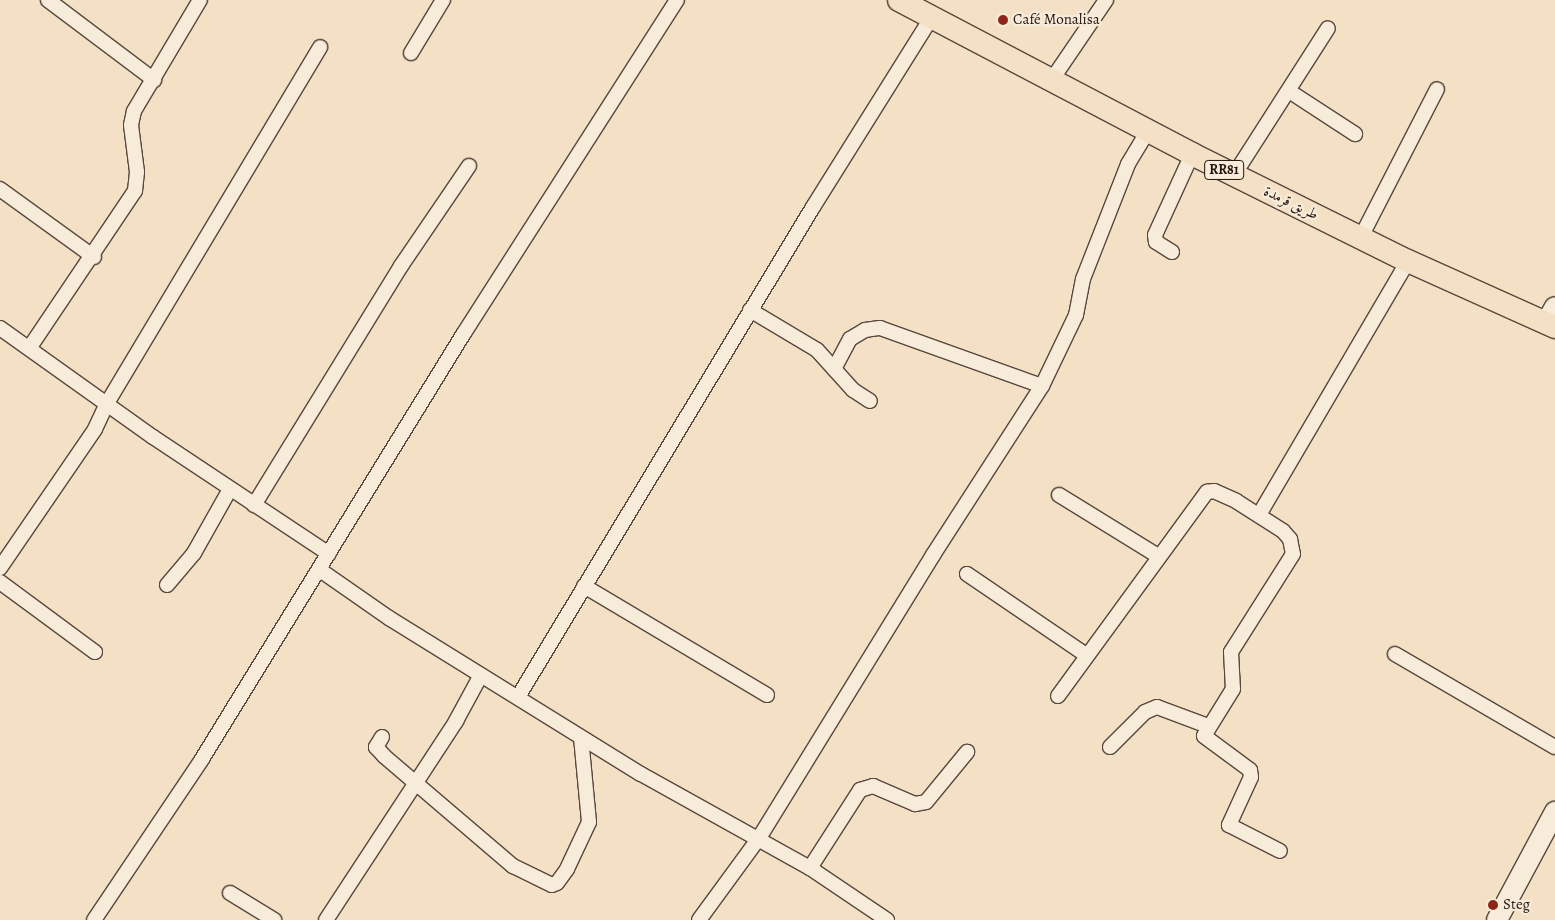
<!DOCTYPE html>
<html>
<head>
<meta charset="utf-8">
<style>
	body { margin:0 }
	#map { position:relative; width:1555px; height:920px; overflow:hidden; background:#f3e0c5; font-family:Alegreya,Amiri,serif }
	div>[style] { position:absolute }
	.roads { filter:drop-shadow(1px 0 #58473c) drop-shadow(-1px 0 #58473c) drop-shadow(0 1px #58473c) drop-shadow(0 -1px #58473c) }
	.street>* { height:14px; margin:-7px; padding:0 7px; transform-origin:7px; border-radius:7px; background:#f7ebd9 }
	.secondary>* { height:20px; margin:-10px; padding:0 10px; transform-origin:10px; border-radius:10px; background:#f7ebd9 }
	.primary>* { height:22px; margin:-11px; padding:0 11px; transform-origin:11px; border-radius:11px; background:#f3e0c5 }
	.dots>* { width:14px; height:14px; translate:-50% -50%; box-sizing:border-box; border:2px solid #f7ebd9; border-radius:50% }
	span { translate:-50% -50%; white-space:nowrap; text-align:center; line-height:1.15; -webkit-text-stroke:4.5px #f7ebd9; paint-order:stroke }
	.shield-label span { padding:1px 4px; background:#f7ebd9; border:1px solid; border-radius:4px; -webkit-text-stroke-width:0 }
	.shield-label { font-size:14px; color:#24140f; font-weight:700 }
	.poi-label { font-size:15px; color:#24140f }
	.left { translate:0 -50%; text-align:left }
	.street-label { font-size:15px; color:#24140f }
</style>
</head>
<body>
<div id="map">
	<div class="roads">
		<div class="street">
			<i style="left:48px;top:0;width:133px;rotate:37deg"></i>
			<i style="left:411px;top:53px;width:62px;rotate:-58.9deg"></i>
			<i style="left:1051px;top:81px;width:98px;rotate:-55.8deg"></i>
			<i style="left:1289px;top:91px;width:79px;rotate:33.1deg"></i>
			<i style="left:1234px;top:175px;width:174px;rotate:-57.4deg"></i>
			<i style="left:0;top:189px;width:116px;rotate:35.9deg"></i>
			<i style="left:1361px;top:237px;width:166px;rotate:-62.8deg"></i>
			<i style="left:1172px;top:252px;width:19px;rotate:-148deg"></i>
			<i style="left:1156px;top:242px;width:7px;rotate:-98deg"></i>
			<i style="left:1155px;top:235px;width:89px;rotate:-65.4deg"></i>
			<i style="left:750px;top:310px;width:78px;rotate:30.8deg"></i>
			<i style="left:817px;top:350px;width:54px;rotate:48deg"></i>
			<i style="left:853px;top:390px;width:20px;rotate:33deg"></i>
			<i style="left:0;top:328px;width:188px;rotate:35.5deg"></i>
			<i style="left:153px;top:437px;width:211px;rotate:33.6deg"></i>
			<i style="left:30px;top:347px;width:188px;rotate:-56.1deg"></i>
			<i style="left:135px;top:191px;width:19px;rotate:-84deg"></i>
			<i style="left:137px;top:172px;width:47px;rotate:-97.3deg"></i>
			<i style="left:131px;top:125px;width:14px;rotate:-78deg"></i>
			<i style="left:134px;top:111px;width:129px;rotate:-59.3deg"></i>
			<i style="left:834px;top:369px;width:34px;rotate:-62deg"></i>
			<i style="left:850px;top:339px;width:17px;rotate:-31deg"></i>
			<i style="left:865px;top:330px;width:15px;rotate:-8deg"></i>
			<i style="left:880px;top:328px;width:172px;rotate:19.7deg"></i>
			<i style="left:1059px;top:495px;width:116px;rotate:31.6deg"></i>
			<i style="left:254px;top:505px;width:281px;rotate:-58.4deg"></i>
			<i style="left:401px;top:266px;width:121px;rotate:-55.8deg"></i>
			<i style="left:1259px;top:515px;width:294px;rotate:-59.6deg"></i>
			<i style="left:0;top:568px;width:168px;rotate:-55.6deg"></i>
			<i style="left:95px;top:429px;width:26px;rotate:-65deg"></i>
			<i style="left:106px;top:405px;width:417px;rotate:-59.1deg"></i>
			<i style="left:320px;top:570px;width:84px;rotate:34.8deg"></i>
			<i style="left:389px;top:618px;width:296px;rotate:31.8deg"></i>
			<i style="left:641px;top:774px;width:193px;rotate:29.1deg"></i>
			<i style="left:810px;top:868px;width:93px;rotate:34deg"></i>
			<i style="left:967px;top:574px;width:144px;rotate:34.2deg"></i>
			<i style="left:0;top:582px;width:118px;rotate:36.4deg"></i>
			<i style="left:167px;top:585px;width:42px;rotate:-49.8deg"></i>
			<i style="left:194px;top:553px;width:73px;rotate:-60.6deg"></i>
			<i style="left:584px;top:586px;width:213px;rotate:30.8deg"></i>
			<i style="left:1395px;top:654px;width:185px;rotate:30.2deg"></i>
			<i style="left:1058px;top:696px;width:253px;rotate:-53.9deg"></i>
			<i style="left:1207px;top:492px;width:7px;rotate:-8deg"></i>
			<i style="left:1214px;top:491px;width:24px;rotate:24deg"></i>
			<i style="left:1236px;top:501px;width:56px;rotate:32.6deg"></i>
			<i style="left:1283px;top:531px;width:11px;rotate:49deg"></i>
			<i style="left:1290px;top:539px;width:15px;rotate:79deg"></i>
			<i style="left:1293px;top:554px;width:116px;rotate:122.3deg"></i>
			<i style="left:1231px;top:652px;width:37px;rotate:87deg"></i>
			<i style="left:1233px;top:689px;width:55px;rotate:121.7deg"></i>
			<i style="left:1204px;top:736px;width:57px;rotate:36.5deg"></i>
			<i style="left:1250px;top:770px;width:7px;rotate:82deg"></i>
			<i style="left:1251px;top:777px;width:53px;rotate:114.6deg"></i>
			<i style="left:1229px;top:825px;width:57px;rotate:27deg"></i>
			<i style="left:518px;top:697px;width:572px;rotate:-58.95deg"></i>
			<i style="left:813px;top:207px;width:223px;rotate:-58deg"></i>
			<i style="left:382px;top:737px;width:12px;rotate:121deg"></i>
			<i style="left:376px;top:747px;width:12px;rotate:48deg"></i>
			<i style="left:384px;top:756px;width:170px;rotate:40.5deg"></i>
			<i style="left:513px;top:866px;width:43px;rotate:26deg"></i>
			<i style="left:552px;top:885px;width:5px;rotate:-22deg"></i>
			<i style="left:557px;top:883px;width:17px;rotate:-54deg"></i>
			<i style="left:567px;top:869px;width:52px;rotate:-64.9deg"></i>
			<i style="left:589px;top:822px;width:85px;rotate:-95.4deg"></i>
			<i style="left:1110px;top:747px;width:49px;rotate:-45deg"></i>
			<i style="left:1145px;top:712px;width:13px;rotate:-23deg"></i>
			<i style="left:1157px;top:707px;width:54px;rotate:20.4deg"></i>
			<i style="left:810px;top:868px;width:93px;rotate:-57.3deg"></i>
			<i style="left:860px;top:790px;width:14px;rotate:-17deg"></i>
			<i style="left:873px;top:786px;width:46px;rotate:23.2deg"></i>
			<i style="left:915px;top:804px;width:11px;rotate:-10deg"></i>
			<i style="left:926px;top:802px;width:65px;rotate:-50.6deg"></i>
			<i style="left:230px;top:893px;width:52px;rotate:31.5deg"></i>
			<i style="left:94px;top:920px;width:194px;rotate:-56.1deg"></i>
			<i style="left:202px;top:759px;width:500px;rotate:-58.41deg"></i>
			<i style="left:464px;top:333px;width:395px;rotate:-57.4deg"></i>
			<i style="left:326px;top:920px;width:238px;rotate:-56.8deg"></i>
			<i style="left:456px;top:721px;width:52px;rotate:-61.5deg"></i>
			<i style="left:699px;top:920px;width:102px;rotate:-53.8deg"></i>
			<i style="left:759px;top:838px;width:332px;rotate:-58.4deg"></i>
			<i style="left:933px;top:555px;width:201px;rotate:-57.2deg"></i>
			<i style="left:1042px;top:386px;width:79px;rotate:-64.4deg"></i>
			<i style="left:1076px;top:315px;width:37px;rotate:-79deg"></i>
			<i style="left:1083px;top:279px;width:123px;rotate:-68.6deg"></i>
			<i style="left:1128px;top:164px;width:39px;rotate:-59deg"></i>
		</div>
		<div class="secondary">
			<i style="left:1546px;top:323px;width:18px;rotate:-61deg"></i>
			<i style="left:1497px;top:920px;width:123px;rotate:-61.8deg"></i>
		</div>
		<div class="primary">
			<i style="left:899px;top:0;width:331px;rotate:27.7deg"></i>
			<i style="left:1192px;top:154px;width:241px;rotate:26.4deg"></i>
			<i style="left:1408px;top:261px;width:161px;rotate:24.2deg"></i>
		</div>
	</div>
	<div class="dots">
		<i style="left:1003px;top:20px;background:#8f2418"></i>
		<i style="left:1493px;top:905px;background:#8f2418"></i>
	</div>
	<div class="shield-label">
		<span style="left:1224px;top:170px">RR81</span>
	</div>
	<div class="poi-label">
		<span class="left" style="left:1013px;top:20px">Café Monalisa</span>
		<span class="left" style="left:1503px;top:905px">Steg</span>
	</div>
	<div class="street-label">
		<span style="left:1291px;top:203px;rotate:26deg">طريق قرمدة</span>
	</div>
</div>
</body>
</html>
